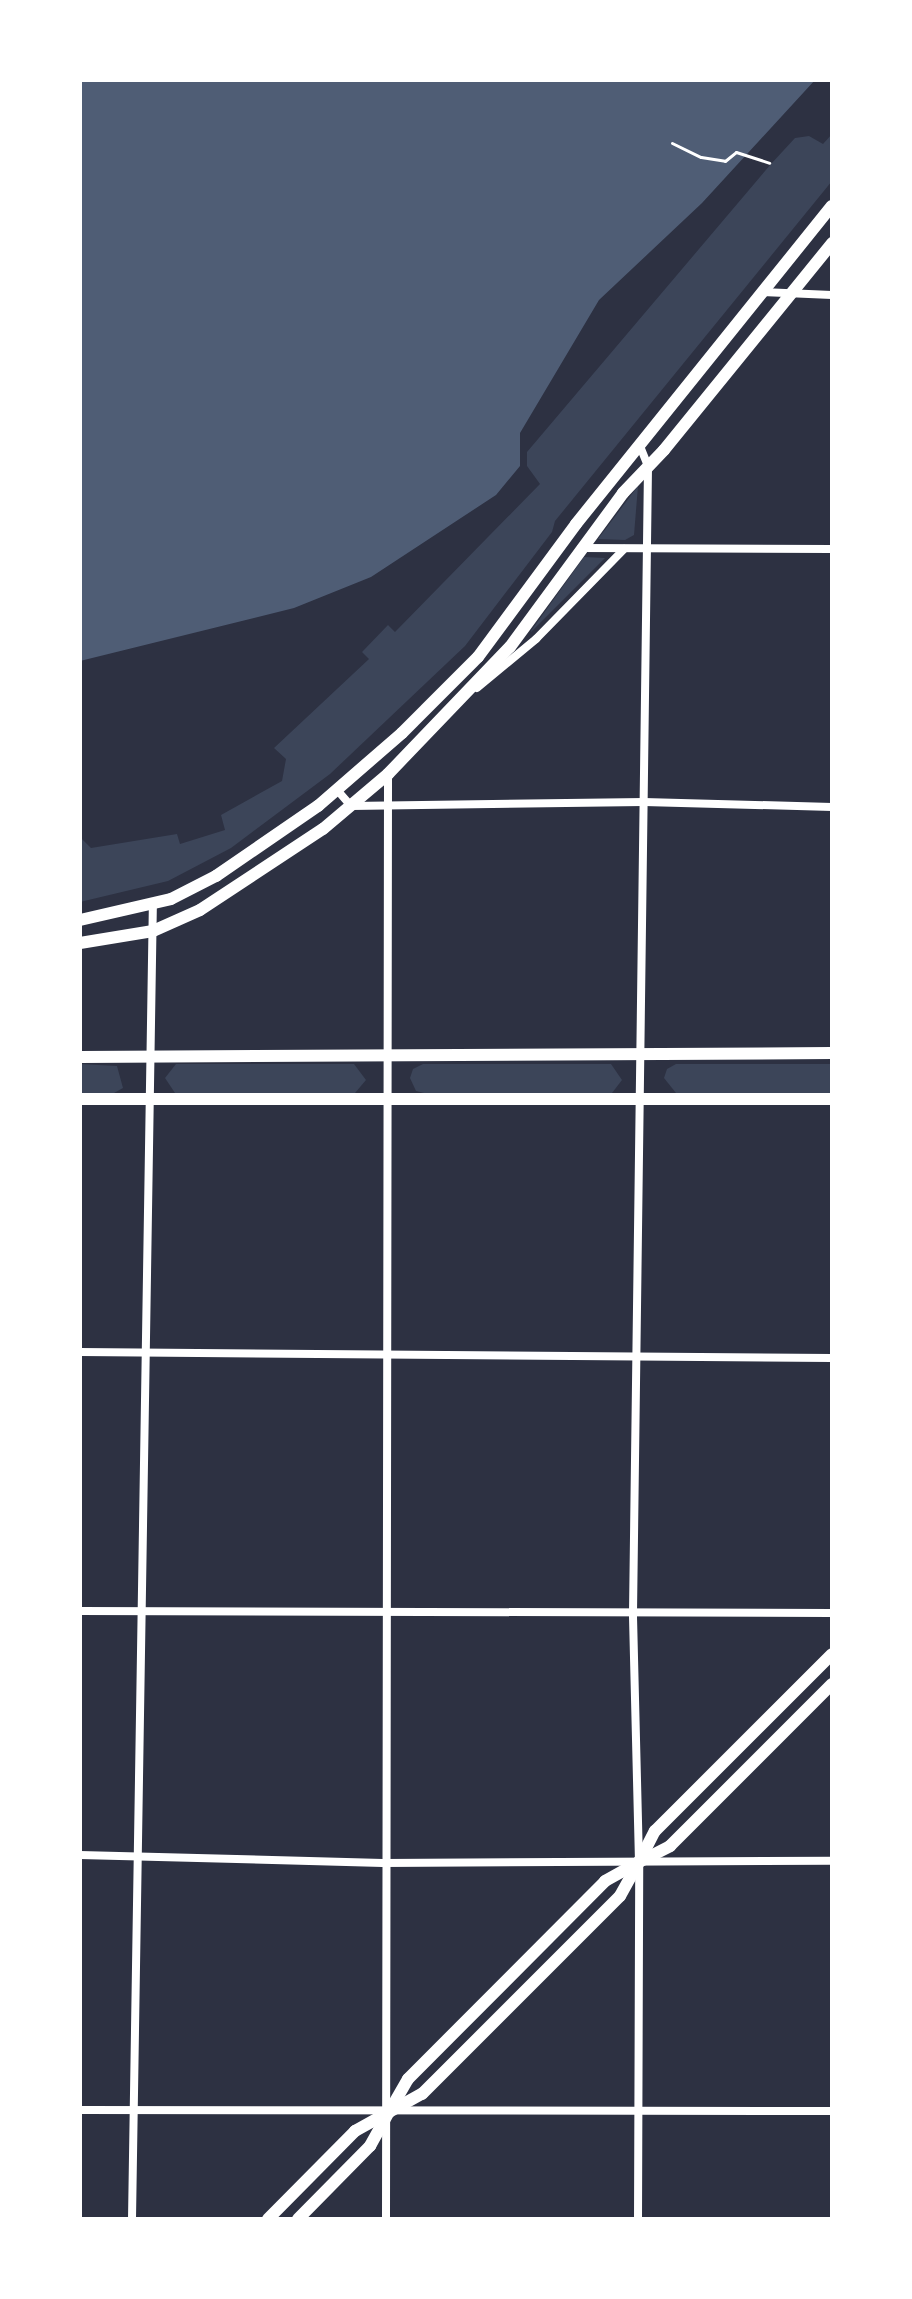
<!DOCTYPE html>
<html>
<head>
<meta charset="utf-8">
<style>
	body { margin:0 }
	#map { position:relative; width:912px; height:2299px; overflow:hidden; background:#2d3142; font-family:"Noto Sans",sans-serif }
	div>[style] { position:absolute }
	.green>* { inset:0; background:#3c4559 }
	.water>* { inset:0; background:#4f5d75 }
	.path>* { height:3px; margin:-1.5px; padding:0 1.5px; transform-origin:1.5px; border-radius:1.5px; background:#fff }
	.minor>* { height:8px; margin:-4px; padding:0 4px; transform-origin:4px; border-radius:4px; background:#fff }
	.secondary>* { height:12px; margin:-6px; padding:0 6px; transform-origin:6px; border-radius:6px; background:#fff }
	span { translate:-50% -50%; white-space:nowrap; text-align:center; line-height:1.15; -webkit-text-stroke:6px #fff; paint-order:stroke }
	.frame { position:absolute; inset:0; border:82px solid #fff; pointer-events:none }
</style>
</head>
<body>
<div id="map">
	<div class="green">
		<i style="clip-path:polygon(832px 134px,832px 181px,555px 521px,552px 532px,465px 646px,330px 774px,231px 848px,168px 881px,80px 902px,80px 837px,91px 848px,177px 834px,180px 844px,225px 830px,221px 815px,282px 781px,286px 759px,274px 748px,369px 659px,362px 652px,388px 625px,395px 632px,540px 484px,527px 466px,527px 452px,771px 164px,795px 138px,809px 136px,823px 144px)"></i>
		<i style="clip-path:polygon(638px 486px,634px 535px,625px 540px,598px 539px)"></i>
		<i style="clip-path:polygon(584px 557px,605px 558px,531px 632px,531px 631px)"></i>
		<i style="clip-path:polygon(80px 1064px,117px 1066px,123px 1088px,114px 1093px,80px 1093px)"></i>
		<i style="clip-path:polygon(176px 1064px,354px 1064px,366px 1080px,355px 1093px,175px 1093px,165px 1078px)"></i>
		<i style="clip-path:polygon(423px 1064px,611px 1064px,622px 1080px,612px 1093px,424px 1093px,416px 1091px,410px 1078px,413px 1069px)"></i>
		<i style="clip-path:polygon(676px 1064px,832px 1064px,832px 1093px,676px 1093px,664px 1078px,667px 1069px)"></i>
	</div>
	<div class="water">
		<i style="clip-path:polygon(80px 80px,815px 80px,702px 203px,599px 300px,520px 433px,520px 466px,496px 495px,371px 577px,294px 608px,80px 661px)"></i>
	</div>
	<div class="path">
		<i style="left:672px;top:143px;width:32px;rotate:26deg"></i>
		<i style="left:701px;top:157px;width:24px;rotate:9deg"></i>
		<i style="left:725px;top:161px;width:14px;rotate:-39deg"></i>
		<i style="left:736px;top:152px;width:35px;rotate:18deg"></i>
	</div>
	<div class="minor">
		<i style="left:762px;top:292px;width:70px;rotate:2.5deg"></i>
		<i style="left:581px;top:548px;width:251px;rotate:0.2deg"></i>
		<i style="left:477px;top:688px;width:77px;rotate:-39.7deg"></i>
		<i style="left:536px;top:639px;width:126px;rotate:-45.6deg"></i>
		<i style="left:338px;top:791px;width:20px;rotate:49deg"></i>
		<i style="left:351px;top:806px;width:293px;rotate:-0.8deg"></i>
		<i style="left:644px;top:802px;width:188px;rotate:1.5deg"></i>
		<i style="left:80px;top:1352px;width:752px;rotate:0.46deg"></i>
		<i style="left:80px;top:1611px;width:752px;rotate:0.15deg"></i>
		<i style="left:80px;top:1855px;width:303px;rotate:1.5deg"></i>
		<i style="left:383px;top:1863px;width:449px;rotate:-0.3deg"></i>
		<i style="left:80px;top:2110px;width:752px;rotate:0.08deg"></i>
		<i style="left:132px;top:2219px;width:1315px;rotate:-89.09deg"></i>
		<i style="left:386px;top:2219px;width:1445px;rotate:-89.92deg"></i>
		<i style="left:638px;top:2219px;width:357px;rotate:-89.8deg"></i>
		<i style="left:639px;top:1862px;width:249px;rotate:-91.4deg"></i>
		<i style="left:633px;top:1613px;width:1147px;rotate:-89.25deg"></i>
		<i style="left:648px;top:466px;width:24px;rotate:-112deg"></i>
	</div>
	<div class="secondary">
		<i style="left:80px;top:920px;width:93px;rotate:-13deg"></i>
		<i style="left:171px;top:899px;width:51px;rotate:-27.1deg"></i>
		<i style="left:216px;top:876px;width:124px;rotate:-34.5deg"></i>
		<i style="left:318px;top:806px;width:111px;rotate:-41deg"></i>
		<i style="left:402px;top:733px;width:107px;rotate:-45deg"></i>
		<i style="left:478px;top:657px;width:165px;rotate:-53.6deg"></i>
		<i style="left:576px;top:524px;width:408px;rotate:-51.2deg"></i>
		<i style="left:80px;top:943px;width:74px;rotate:-9.3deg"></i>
		<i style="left:153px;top:931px;width:51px;rotate:-24.1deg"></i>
		<i style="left:200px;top:910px;width:147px;rotate:-33.4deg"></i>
		<i style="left:323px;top:829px;width:85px;rotate:-40.2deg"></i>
		<i style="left:388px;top:774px;width:176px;rotate:-46.2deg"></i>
		<i style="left:510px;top:647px;width:191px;rotate:-53.7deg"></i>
		<i style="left:623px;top:493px;width:59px;rotate:-46.4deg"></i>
		<i style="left:664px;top:450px;width:267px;rotate:-50.9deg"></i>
		<i style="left:80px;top:1057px;width:752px;rotate:-0.3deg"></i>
		<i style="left:80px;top:1099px;width:752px"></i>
		<i style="left:268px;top:2219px;width:124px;rotate:-45.3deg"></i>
		<i style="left:355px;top:2131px;width:39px;rotate:-29deg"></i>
		<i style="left:389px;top:2112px;width:38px;rotate:-60deg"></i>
		<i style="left:408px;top:2079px;width:279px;rotate:-45.1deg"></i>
		<i style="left:605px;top:1881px;width:39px;rotate:-29deg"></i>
		<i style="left:639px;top:1862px;width:35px;rotate:-63deg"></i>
		<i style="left:655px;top:1831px;width:250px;rotate:-45deg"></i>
		<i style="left:298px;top:2219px;width:103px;rotate:-45.4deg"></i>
		<i style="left:370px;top:2146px;width:39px;rotate:-61deg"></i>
		<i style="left:389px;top:2112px;width:38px;rotate:-29deg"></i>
		<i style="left:422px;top:2094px;width:280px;rotate:-45deg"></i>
		<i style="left:620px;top:1896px;width:39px;rotate:-61deg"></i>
		<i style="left:639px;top:1862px;width:35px;rotate:-27deg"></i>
		<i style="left:670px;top:1846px;width:229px;rotate:-45deg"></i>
	</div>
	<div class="frame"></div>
</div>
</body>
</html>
